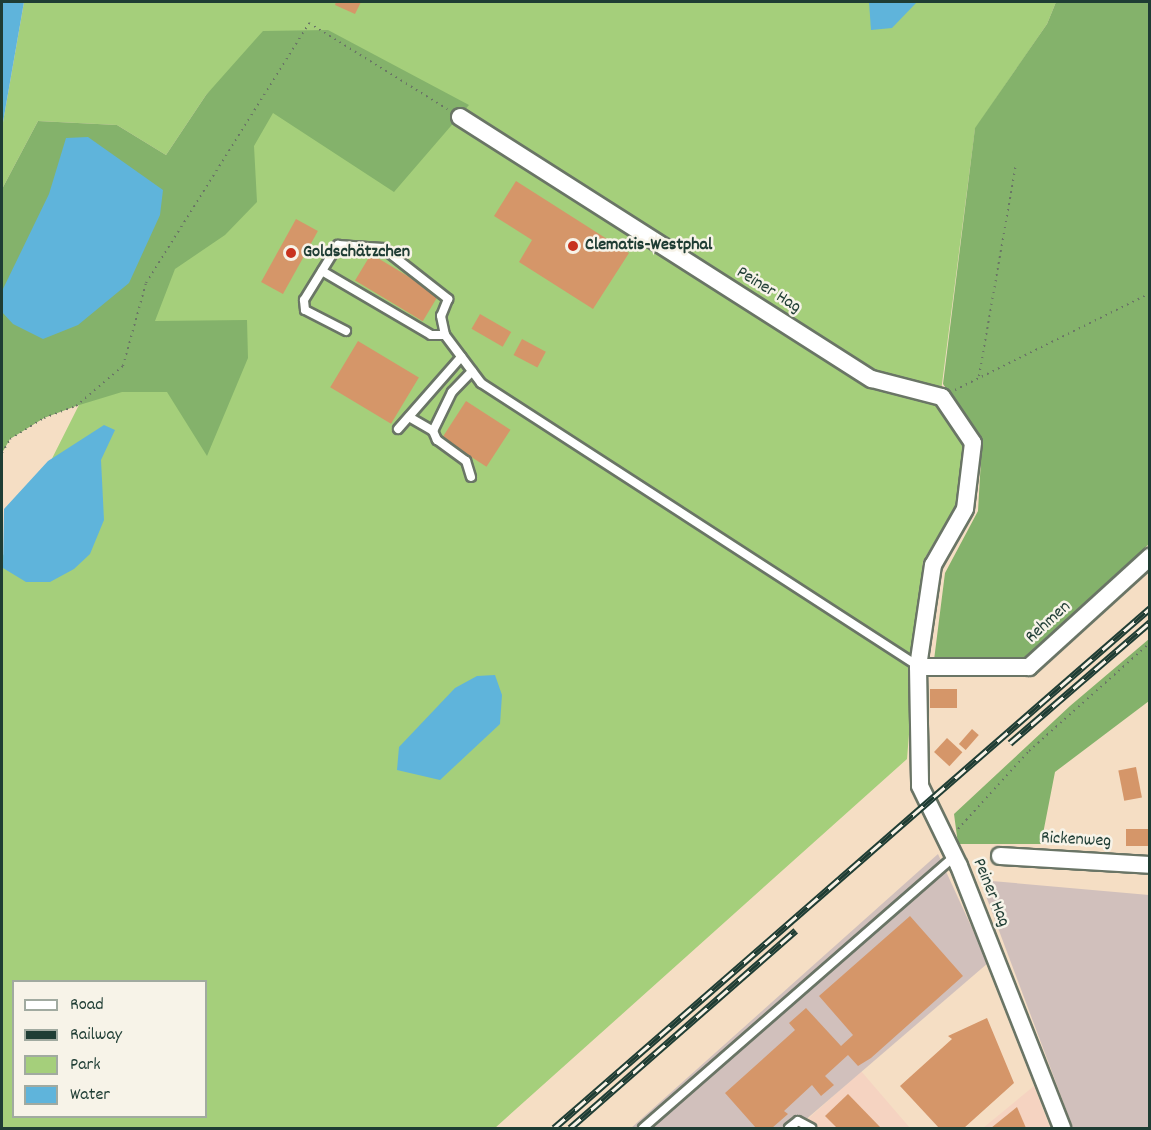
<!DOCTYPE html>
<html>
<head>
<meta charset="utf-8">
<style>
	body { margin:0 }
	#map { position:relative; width:1151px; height:1130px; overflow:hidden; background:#f5dec4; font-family:Dekko,sans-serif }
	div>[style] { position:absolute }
	.built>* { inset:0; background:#f5d3c1 }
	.industrial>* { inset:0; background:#d1c0bc }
	.green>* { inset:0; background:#a5cf7b }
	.forest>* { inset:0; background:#84b26b }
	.water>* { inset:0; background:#5fb4db }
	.building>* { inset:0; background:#d59669; transform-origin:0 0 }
	.path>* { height:2px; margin-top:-1px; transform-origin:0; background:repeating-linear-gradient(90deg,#6a7566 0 1.5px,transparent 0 6px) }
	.roads { filter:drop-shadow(2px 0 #6a7566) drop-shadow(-2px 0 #6a7566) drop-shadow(0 2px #6a7566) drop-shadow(0 -2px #6a7566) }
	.lane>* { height:8px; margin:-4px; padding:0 4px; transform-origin:4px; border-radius:4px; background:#fff }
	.street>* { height:16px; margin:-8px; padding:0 8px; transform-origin:8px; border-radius:8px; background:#fff }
	.rail>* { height:7px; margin-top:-3.5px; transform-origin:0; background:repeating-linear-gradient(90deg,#f7f3e8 0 14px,#1f3d34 0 28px); box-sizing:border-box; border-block:2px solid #1f3d34 }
	.dots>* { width:16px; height:16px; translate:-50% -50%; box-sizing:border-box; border:3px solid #f7f3e8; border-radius:50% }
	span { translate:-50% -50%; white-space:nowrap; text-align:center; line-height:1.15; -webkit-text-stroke:5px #f7f3e8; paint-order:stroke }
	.poi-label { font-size:18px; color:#1f3d34; font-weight:700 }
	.left { translate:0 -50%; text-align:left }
	.street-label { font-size:18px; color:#1f3d34 }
	.frame { position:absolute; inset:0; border:3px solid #1f3d34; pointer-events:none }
	.legend { position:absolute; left:12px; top:980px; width:195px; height:138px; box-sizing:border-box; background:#f7f3e8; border:2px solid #a1aaa0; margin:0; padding:8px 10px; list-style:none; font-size:18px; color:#1f3d34 }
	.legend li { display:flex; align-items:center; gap:12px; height:30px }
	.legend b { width:30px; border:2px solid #a1aaa0 }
</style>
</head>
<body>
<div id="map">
	<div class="built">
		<i style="clip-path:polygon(861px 1071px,910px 1128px,796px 1128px,810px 1117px)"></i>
		<i style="clip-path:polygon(1034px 1086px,1050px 1128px,983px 1128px)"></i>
	</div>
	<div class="industrial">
		<i style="clip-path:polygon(938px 854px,988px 963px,796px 1128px,631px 1128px)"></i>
		<i style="clip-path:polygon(980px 880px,1149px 895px,1149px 1128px,1073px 1128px)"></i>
	</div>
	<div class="green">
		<i style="clip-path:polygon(evenodd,24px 2px,1056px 2px,1047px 24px,975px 129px,939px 407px,965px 447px,956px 506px,923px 561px,907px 759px,495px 1128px,2px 1128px,2px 558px,261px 43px,206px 95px,166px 155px,117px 125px,38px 121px,2px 189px,2px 128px,24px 2px,14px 982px,206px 982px,206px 1116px,14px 1116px,14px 982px)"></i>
	</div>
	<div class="forest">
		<i style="clip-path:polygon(1056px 2px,1149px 2px,1149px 544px,1030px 659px,934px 660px,945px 573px,978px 511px,982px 442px,943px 384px,975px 128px,1047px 24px)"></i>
		<i style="clip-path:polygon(328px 30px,469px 105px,394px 192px,273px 113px,254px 146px,257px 202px,225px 235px,175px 269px,155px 321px,247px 320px,248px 358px,207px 456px,167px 392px,122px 392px,76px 406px,44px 418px,10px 439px,2px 453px,2px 189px,38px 121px,117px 125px,166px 155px,206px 95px,263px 31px)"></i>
		<i style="clip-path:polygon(1149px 639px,1149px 701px,1055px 772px,1041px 844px,958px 844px,954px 814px,1070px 706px)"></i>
	</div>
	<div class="water">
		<i style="clip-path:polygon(2px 2px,24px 2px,2px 128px)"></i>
		<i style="clip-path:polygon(869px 2px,917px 2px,892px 28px,871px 30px)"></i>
		<i style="clip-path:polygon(88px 137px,163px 190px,160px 215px,129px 283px,78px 325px,43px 339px,13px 324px,2px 312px,2px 291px,49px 194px,66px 138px)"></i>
		<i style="clip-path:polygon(104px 425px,115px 430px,101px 460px,104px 520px,90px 554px,74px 569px,50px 582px,26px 582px,3px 568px,4px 509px,48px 461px)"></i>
		<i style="clip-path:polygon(495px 675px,502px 695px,500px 724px,440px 780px,397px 770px,399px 747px,455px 688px,477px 676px)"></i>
	</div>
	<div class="building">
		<i style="clip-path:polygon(336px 2px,361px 2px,355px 14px,335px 5px)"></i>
		<i style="clip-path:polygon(516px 181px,629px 253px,593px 309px,519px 262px,532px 240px,494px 216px)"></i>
		<i style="left:296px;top:219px;width:25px;height:72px;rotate:29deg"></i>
		<i style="left:371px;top:254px;width:79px;height:31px;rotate:31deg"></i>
		<i style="left:480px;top:314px;width:36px;height:17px;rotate:30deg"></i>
		<i style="left:522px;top:339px;width:27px;height:18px;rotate:28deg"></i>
		<i style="left:358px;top:341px;width:71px;height:54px;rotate:31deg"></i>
		<i style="left:466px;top:401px;width:53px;height:44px;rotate:33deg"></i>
		<i style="left:957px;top:689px;width:19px;height:27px;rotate:90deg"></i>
		<i style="left:972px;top:729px;width:9px;height:20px;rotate:41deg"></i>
		<i style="left:947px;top:738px;width:21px;height:19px;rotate:43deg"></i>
		<i style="left:1136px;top:767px;width:31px;height:18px;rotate:79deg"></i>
		<i style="left:1150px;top:829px;width:17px;height:24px;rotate:90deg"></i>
		<i style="clip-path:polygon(910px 916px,963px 976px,871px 1058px,858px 1066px,848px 1055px,825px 1076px,834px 1085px,821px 1096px,812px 1085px,784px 1111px,788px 1114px,772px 1128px,756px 1128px,725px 1093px,795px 1030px,789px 1023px,806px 1008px,841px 1046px,853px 1035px,819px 996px)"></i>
		<i style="clip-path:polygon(987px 1018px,1014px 1083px,964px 1128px,939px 1128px,900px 1086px,952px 1039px,948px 1036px)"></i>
		<i style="clip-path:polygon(848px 1094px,881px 1128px,837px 1128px,825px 1116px)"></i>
		<i style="clip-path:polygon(1017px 1107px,1026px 1128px,991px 1128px)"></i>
	</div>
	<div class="path">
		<i style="left:979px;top:376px;width:214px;rotate:-80.1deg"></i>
		<i style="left:955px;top:390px;width:218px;rotate:-26.4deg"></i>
		<i style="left:2px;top:453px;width:16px;rotate:-60deg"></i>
		<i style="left:10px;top:439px;width:40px;rotate:-32deg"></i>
		<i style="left:44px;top:418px;width:34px;rotate:-21deg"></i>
		<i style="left:76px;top:406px;width:62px;rotate:-40.4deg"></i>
		<i style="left:123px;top:366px;width:86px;rotate:-74.5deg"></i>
		<i style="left:146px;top:283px;width:307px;rotate:-57.9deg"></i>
		<i style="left:309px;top:23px;width:163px;rotate:31.9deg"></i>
		<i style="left:958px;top:829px;width:105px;rotate:-47.7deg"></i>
		<i style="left:1029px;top:751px;width:162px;rotate:-41.8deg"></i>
		<i style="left:974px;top:863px;width:11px;rotate:-15deg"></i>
	</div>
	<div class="roads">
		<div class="lane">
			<i style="left:322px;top:271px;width:126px;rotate:30.4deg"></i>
			<i style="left:431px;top:335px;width:14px"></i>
			<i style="left:346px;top:331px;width:46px;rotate:-152.9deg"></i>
			<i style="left:305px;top:310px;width:10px;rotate:-96deg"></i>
			<i style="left:304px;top:300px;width:65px;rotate:-58.3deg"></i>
			<i style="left:338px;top:245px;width:45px;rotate:3.8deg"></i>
			<i style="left:383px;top:248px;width:83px;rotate:38.1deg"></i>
			<i style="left:448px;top:299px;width:18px;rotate:112deg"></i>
			<i style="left:441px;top:316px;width:19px;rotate:78deg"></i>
			<i style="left:445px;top:335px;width:60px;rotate:53.1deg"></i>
			<i style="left:481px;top:383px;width:521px;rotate:32.93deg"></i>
			<i style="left:409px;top:417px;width:28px;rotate:30deg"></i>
			<i style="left:398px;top:429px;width:96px;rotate:-48.8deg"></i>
			<i style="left:471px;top:477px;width:17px;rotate:-107deg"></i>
			<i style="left:466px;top:461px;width:36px;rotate:-144deg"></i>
			<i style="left:437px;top:440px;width:10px;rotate:-114deg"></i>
			<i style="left:433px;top:431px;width:43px;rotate:-64deg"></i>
			<i style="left:452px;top:392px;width:29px;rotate:-46deg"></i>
			<i style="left:643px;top:1128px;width:413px;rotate:-41.1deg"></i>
			<i style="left:789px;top:1128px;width:11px;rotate:-38deg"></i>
			<i style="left:798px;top:1121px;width:15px;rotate:28deg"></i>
		</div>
		<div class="street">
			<i style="left:460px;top:117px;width:488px;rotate:32.5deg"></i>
			<i style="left:872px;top:379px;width:72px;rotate:14.4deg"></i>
			<i style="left:942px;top:397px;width:55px;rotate:56deg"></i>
			<i style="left:973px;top:443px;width:66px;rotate:96.9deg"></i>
			<i style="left:965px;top:509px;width:64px;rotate:119.7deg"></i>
			<i style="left:933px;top:565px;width:103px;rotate:98.4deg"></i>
			<i style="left:918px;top:667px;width:119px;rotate:89deg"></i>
			<i style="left:920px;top:786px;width:89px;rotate:64deg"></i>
			<i style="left:959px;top:866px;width:282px;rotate:68.5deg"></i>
			<i style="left:918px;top:667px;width:111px"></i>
			<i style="left:1029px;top:667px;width:164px;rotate:-42.3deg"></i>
			<i style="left:1000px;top:856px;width:150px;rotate:3.4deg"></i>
		</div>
	</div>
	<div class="rail">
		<i style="left:1010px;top:743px;width:185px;rotate:-40.8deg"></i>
		<i style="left:554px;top:1128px;width:791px;rotate:-41.1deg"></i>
		<i style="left:570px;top:1128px;width:300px;rotate:-41.2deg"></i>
	</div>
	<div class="dots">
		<i style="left:573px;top:246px;background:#c8321e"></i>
		<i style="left:291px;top:253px;background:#c8321e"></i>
	</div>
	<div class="poi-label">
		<span class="left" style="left:585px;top:246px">Clematis-Westphal</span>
		<span class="left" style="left:303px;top:253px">Goldschätzchen</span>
	</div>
	<div class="street-label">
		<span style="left:768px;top:291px;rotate:32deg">Peiner Hag</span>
		<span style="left:1049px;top:623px;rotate:-42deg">Rehmen</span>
		<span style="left:1076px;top:841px;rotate:3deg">Rickenweg</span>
		<span style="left:990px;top:893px;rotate:68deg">Peiner Hag</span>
	</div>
	<div class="frame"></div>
	<ul class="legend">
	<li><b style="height:8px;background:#fff"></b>Road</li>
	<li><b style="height:8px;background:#1f3d34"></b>Railway</li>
	<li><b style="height:16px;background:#a5cf7b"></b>Park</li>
	<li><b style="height:16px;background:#5fb4db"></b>Water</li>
	</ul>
</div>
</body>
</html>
